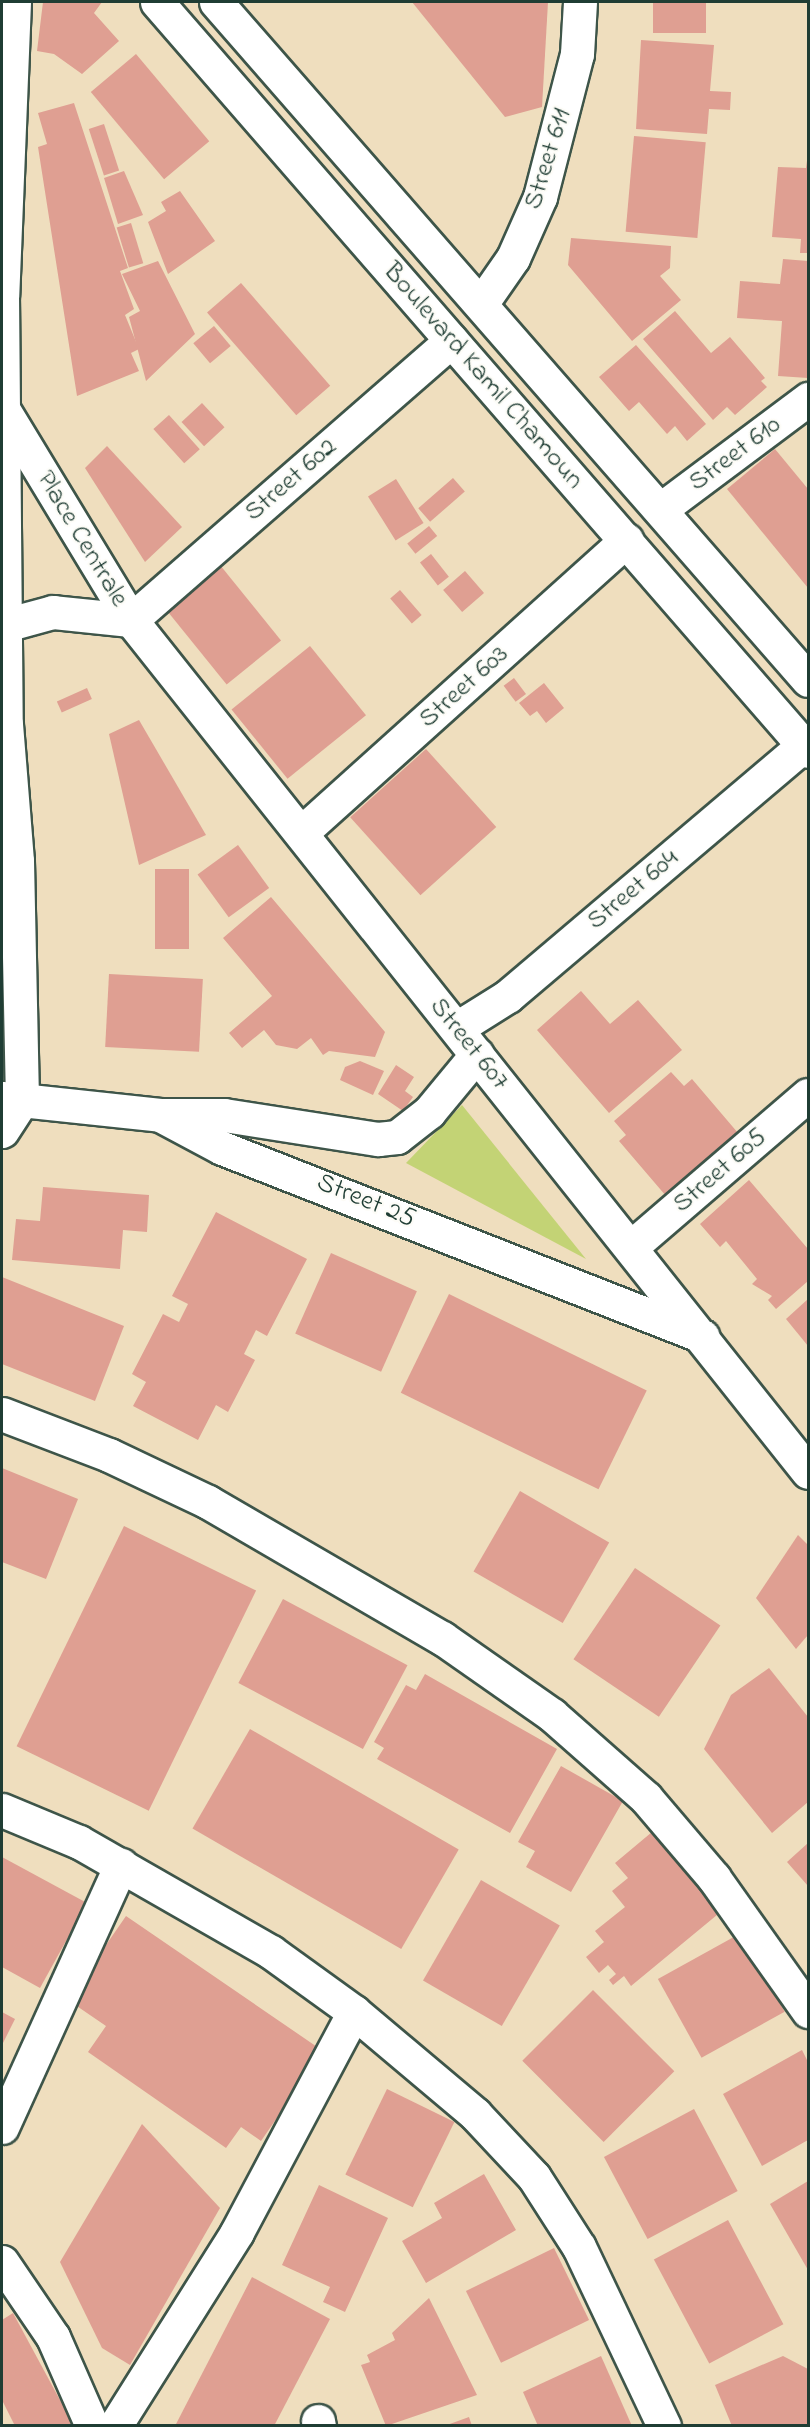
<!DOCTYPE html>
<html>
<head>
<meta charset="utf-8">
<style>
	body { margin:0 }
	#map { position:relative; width:810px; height:2427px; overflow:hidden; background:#efdebe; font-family:"Indie Flower",sans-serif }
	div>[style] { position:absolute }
	.green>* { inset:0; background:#c3d375 }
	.building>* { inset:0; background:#df9f92; transform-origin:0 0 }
	.roads { filter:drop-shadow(2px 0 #3e5549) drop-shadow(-2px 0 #3e5549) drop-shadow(0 2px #3e5549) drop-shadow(0 -2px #3e5549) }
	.minor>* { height:33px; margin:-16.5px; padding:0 16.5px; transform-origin:16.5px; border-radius:16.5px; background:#fff }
	.secondary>* { height:33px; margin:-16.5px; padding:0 16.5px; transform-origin:16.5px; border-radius:16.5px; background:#fff }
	span { translate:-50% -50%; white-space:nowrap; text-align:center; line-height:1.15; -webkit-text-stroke:4.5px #fdfcf7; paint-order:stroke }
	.street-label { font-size:27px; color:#1f3d34 }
	.frame { position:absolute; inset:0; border:3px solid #1f3d34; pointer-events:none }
</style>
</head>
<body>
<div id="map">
	<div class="green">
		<i style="clip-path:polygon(462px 1105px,586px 1259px,406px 1163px)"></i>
	</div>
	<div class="building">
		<i style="clip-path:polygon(43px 2px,102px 2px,94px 13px,119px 41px,82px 74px,54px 54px,37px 51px)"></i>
		<i style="clip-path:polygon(412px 2px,548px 2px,542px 107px,505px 117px)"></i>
		<i style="left:653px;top:2px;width:53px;height:31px"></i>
		<i style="clip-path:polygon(641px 40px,714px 45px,710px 91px,731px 92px,730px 110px,709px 109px,707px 134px,636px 129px)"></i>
		<i style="left:136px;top:54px;width:114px;height:59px;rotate:50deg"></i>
		<i style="clip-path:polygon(74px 103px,128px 268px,120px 271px,134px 309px,125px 315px,139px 349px,131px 353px,139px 371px,77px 396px,38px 147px,47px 144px,38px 113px)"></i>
		<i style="left:104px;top:124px;width:49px;height:16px;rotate:72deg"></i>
		<i style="left:634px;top:136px;width:72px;height:96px;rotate:5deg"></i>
		<i style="clip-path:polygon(808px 153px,808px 253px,800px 253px,801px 239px,772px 237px,778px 167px,806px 168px)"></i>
		<i style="clip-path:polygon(124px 171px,143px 215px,118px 224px,104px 178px)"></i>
		<i style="clip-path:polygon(180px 191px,215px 241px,168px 274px,148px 222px,166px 211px,161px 202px)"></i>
		<i style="left:131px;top:223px;width:42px;height:15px;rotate:73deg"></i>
		<i style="clip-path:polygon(571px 238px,671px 246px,670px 268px,660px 276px,681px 300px,632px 341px,568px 265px)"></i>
		<i style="clip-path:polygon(783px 259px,808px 261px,808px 378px,778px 376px,782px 321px,737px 318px,740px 281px,780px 284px)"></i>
		<i style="clip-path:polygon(158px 261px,195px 334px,146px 381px,129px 317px,140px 311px,122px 274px)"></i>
		<i style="left:241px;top:283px;width:136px;height:45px;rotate:49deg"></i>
		<i style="clip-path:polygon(675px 311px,711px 353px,730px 337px,765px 378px,761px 381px,767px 387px,735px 415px,727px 407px,713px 420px,643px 339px)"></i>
		<i style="left:214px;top:326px;width:26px;height:27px;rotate:50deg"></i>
		<i style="clip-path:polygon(636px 345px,706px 424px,687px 441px,675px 426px,667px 434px,639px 402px,629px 411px,599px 377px)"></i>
		<i style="left:202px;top:403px;width:33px;height:28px;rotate:47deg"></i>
		<i style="left:169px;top:415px;width:46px;height:21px;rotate:48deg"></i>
		<i style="clip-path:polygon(107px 446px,182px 527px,145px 562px,85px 468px)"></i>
		<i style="clip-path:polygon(775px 449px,808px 489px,808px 588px,727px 489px)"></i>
		<i style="left:453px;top:478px;width:18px;height:46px;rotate:49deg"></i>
		<i style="left:396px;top:479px;width:52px;height:33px;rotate:58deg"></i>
		<i style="left:429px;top:526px;width:13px;height:28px;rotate:51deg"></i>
		<i style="left:431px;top:554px;width:29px;height:14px;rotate:52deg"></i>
		<i style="left:220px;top:565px;width:97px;height:70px;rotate:51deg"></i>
		<i style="left:465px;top:571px;width:29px;height:29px;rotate:49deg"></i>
		<i style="left:400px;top:590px;width:33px;height:13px;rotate:49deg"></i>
		<i style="left:310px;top:646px;width:89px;height:101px;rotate:51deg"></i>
		<i style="left:514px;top:678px;width:20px;height:13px;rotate:53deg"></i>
		<i style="clip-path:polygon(544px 683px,564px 708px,546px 723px,537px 711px,530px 716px,519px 703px)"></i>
		<i style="left:87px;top:688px;width:12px;height:33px;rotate:66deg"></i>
		<i style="clip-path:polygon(139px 720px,206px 835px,139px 865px,109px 734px)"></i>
		<i style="left:426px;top:749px;width:105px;height:102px;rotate:48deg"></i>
		<i style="left:238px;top:845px;width:53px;height:50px;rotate:54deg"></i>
		<i style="left:155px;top:869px;width:34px;height:80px"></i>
		<i style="clip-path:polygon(271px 897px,385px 1032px,375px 1057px,329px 1051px,323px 1055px,311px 1038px,297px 1049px,276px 1045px,264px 1030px,242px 1048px,229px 1033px,272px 996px,223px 938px)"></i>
		<i style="left:109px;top:974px;width:94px;height:73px;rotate:3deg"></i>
		<i style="clip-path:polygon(581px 991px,610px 1024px,638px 1000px,682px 1050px,609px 1113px,537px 1030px)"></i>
		<i style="clip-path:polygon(360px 1061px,384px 1071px,373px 1095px,340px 1080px,345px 1067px)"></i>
		<i style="clip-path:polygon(396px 1065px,414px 1077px,405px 1091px,413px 1097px,403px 1111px,378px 1094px)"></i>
		<i style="clip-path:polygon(671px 1072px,684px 1086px,692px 1079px,744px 1140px,672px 1203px,619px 1141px,626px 1135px,614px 1121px)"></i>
		<i style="clip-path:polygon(749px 1180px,808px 1249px,808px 1281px,776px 1309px,768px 1300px,772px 1296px,752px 1284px,757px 1279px,726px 1241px,720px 1247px,700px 1224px)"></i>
		<i style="clip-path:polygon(43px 1187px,149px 1195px,147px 1232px,123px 1230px,120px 1269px,12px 1260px,16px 1219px,40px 1221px)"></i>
		<i style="clip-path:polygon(216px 1212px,307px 1259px,267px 1336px,256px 1330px,244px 1354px,255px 1360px,228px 1412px,216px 1405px,198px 1440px,133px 1406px,146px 1382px,132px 1374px,163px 1314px,179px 1322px,188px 1304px,172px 1296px)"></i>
		<i style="left:331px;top:1253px;width:94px;height:88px;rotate:24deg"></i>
		<i style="clip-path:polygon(2px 1277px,124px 1326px,95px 1401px,2px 1364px)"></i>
		<i style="left:449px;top:1294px;width:220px;height:110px;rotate:26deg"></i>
		<i style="clip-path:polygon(808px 1299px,808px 1346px,786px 1319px)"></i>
		<i style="clip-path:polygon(2px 1468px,78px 1499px,46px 1579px,2px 1562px)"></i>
		<i style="left:520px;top:1491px;width:103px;height:93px;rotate:30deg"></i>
		<i style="left:124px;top:1526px;width:147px;height:245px;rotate:26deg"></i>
		<i style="clip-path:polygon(798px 1535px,808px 1545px,808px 1635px,796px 1649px,756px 1598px)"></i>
		<i style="left:635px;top:1568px;width:103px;height:110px;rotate:34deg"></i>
		<i style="left:283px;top:1599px;width:141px;height:95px;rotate:28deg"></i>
		<i style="clip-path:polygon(769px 1668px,808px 1717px,808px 1802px,772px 1833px,704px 1749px,731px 1695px)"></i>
		<i style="clip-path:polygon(425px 1674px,557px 1749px,510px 1833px,377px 1759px,384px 1748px,374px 1742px,406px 1685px,416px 1690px)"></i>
		<i style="left:250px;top:1729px;width:241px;height:115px;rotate:30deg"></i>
		<i style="clip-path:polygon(561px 1766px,623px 1801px,571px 1892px,526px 1867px,535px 1851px,518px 1842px)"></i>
		<i style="clip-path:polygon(652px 1832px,665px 1848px,670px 1845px,723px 1910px,631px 1986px,624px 1976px,613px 1985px,609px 1980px,616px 1974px,608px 1965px,599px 1973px,586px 1957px,604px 1942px,595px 1931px,625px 1907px,612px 1891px,628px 1878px,615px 1863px)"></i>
		<i style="clip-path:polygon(808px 1843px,808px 1886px,787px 1862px)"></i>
		<i style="clip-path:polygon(2px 1857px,87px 1903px,40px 1988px,2px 1967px)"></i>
		<i style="left:481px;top:1880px;width:91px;height:116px;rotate:30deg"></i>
		<i style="clip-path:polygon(126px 1916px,323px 2051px,261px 2141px,241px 2127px,226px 2148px,88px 2052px,106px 2026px,68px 2000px)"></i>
		<i style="left:741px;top:1933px;width:90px;height:95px;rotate:61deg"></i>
		<i style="left:593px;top:1990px;width:115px;height:100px;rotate:45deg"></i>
		<i style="clip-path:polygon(2px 2012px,15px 2019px,2px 2045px)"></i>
		<i style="clip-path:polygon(802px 2050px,808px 2062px,808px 2140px,762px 2166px,723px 2094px)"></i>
		<i style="left:387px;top:2089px;width:75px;height:95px;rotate:26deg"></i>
		<i style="left:694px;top:2109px;width:93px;height:102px;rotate:62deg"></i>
		<i style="clip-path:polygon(142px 2124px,220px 2208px,130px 2365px,102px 2348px,60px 2262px)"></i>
		<i style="clip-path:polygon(484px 2174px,516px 2230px,426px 2283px,402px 2241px,442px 2218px,434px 2203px)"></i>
		<i style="clip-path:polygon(808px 2181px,808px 2270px,770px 2204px)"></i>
		<i style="clip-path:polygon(319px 2185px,388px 2218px,345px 2312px,323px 2302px,330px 2287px,282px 2265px)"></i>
		<i style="left:728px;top:2220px;width:118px;height:84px;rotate:62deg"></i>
		<i style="left:554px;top:2248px;width:80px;height:98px;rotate:64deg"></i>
		<i style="clip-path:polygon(252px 2277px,330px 2319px,274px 2426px,175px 2426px)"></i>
		<i style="clip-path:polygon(429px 2298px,477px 2395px,386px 2426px,361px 2365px,370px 2362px,367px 2355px,395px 2340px,392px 2333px)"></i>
		<i style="clip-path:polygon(13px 2313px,74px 2426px,15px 2426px,2px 2400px,2px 2320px)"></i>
		<i style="clip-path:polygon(601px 2356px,632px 2426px,538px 2426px,523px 2392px)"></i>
		<i style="clip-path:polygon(783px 2356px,808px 2369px,808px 2426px,732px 2426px,715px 2385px)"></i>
		<i style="clip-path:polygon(469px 2417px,472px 2426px,447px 2426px,447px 2425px)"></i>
	</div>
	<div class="roads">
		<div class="minor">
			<i style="left:14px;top:2px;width:294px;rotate:92.3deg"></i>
			<i style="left:2px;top:296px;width:428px;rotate:89.5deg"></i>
			<i style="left:6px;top:724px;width:137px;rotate:85.4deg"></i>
			<i style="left:17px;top:861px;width:239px;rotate:88.8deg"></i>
			<i style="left:481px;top:304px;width:56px;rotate:-55.2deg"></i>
			<i style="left:513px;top:258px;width:67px;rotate:-66.1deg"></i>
			<i style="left:540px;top:197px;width:148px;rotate:-75.5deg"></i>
			<i style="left:577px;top:54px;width:52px;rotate:-86.7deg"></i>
			<i style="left:3px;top:409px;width:247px;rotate:58.8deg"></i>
			<i style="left:131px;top:620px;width:1088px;rotate:51.53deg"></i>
			<i style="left:661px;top:509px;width:184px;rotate:-36.8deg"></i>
			<i style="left:131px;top:620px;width:425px;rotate:-41.1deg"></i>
			<i style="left:5px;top:625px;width:50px;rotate:-15.2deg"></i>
			<i style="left:53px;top:612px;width:78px;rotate:5.9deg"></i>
			<i style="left:301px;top:833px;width:438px;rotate:-42deg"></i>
			<i style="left:457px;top:1028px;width:60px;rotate:-32.1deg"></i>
			<i style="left:508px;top:996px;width:388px;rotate:-40.3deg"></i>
			<i style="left:2px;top:1098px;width:159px;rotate:6.1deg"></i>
			<i style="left:160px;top:1115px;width:70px;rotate:28deg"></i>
			<i style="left:222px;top:1148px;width:516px;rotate:21.39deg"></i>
			<i style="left:161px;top:1115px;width:63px"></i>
			<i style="left:224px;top:1115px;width:156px;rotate:8.9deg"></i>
			<i style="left:378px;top:1139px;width:19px;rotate:-6deg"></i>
			<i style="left:397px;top:1137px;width:41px;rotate:-38deg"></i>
			<i style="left:429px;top:1112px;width:75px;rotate:-50.4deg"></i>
			<i style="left:2px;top:1131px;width:37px;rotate:-57deg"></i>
			<i style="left:631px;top:1247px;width:233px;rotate:-40.7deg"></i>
			<i style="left:2px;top:1414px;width:115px;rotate:21deg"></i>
			<i style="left:109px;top:1455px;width:110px;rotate:25.4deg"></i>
			<i style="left:208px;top:1502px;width:271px;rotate:30.2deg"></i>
			<i style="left:442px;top:1638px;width:134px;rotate:35deg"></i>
			<i style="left:552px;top:1715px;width:125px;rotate:41.4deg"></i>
			<i style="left:646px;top:1798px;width:105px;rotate:49.6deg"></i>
			<i style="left:714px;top:1878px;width:163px;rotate:54.7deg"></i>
			<i style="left:2px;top:1810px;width:83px;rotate:22.6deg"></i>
			<i style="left:79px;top:1842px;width:221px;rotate:29.8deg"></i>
			<i style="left:271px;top:1952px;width:102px;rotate:35.9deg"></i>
			<i style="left:354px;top:2012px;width:158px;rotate:40.1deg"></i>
			<i style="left:475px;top:2114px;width:86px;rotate:46.9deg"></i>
			<i style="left:534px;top:2177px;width:83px;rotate:57.3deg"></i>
			<i style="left:579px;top:2247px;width:198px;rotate:64.6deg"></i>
			<i style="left:2px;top:2127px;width:288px;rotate:-65.6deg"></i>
			<i style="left:2px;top:2262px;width:91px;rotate:55.8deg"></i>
			<i style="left:53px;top:2337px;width:97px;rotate:66.3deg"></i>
			<i style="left:318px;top:2421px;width:5px;rotate:79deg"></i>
			<i style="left:115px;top:2426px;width:229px;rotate:-57.8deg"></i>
			<i style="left:237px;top:2232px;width:249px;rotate:-62deg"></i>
		</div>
		<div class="secondary">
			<i style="left:157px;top:2px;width:992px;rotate:49deg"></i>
			<i style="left:216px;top:2px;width:900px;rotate:48.87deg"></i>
		</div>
	</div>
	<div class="street-label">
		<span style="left:548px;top:159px;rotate:-73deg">Street 611</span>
		<span style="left:483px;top:376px;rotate:49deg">Boulevard Kamil Chamoun</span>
		<span style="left:735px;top:454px;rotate:-37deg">Street 610</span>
		<span style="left:291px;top:480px;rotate:-41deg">Street 602</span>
		<span style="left:82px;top:539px;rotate:59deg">Place Centrale</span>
		<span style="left:464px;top:687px;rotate:-42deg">Street 603</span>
		<span style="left:633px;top:890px;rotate:-40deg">Street 604</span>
		<span style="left:469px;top:1044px;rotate:51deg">Street 607</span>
		<span style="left:720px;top:1171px;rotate:-41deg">Street 605</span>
		<span style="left:366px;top:1201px;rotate:22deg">Street 25</span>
	</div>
	<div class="frame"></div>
</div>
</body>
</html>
